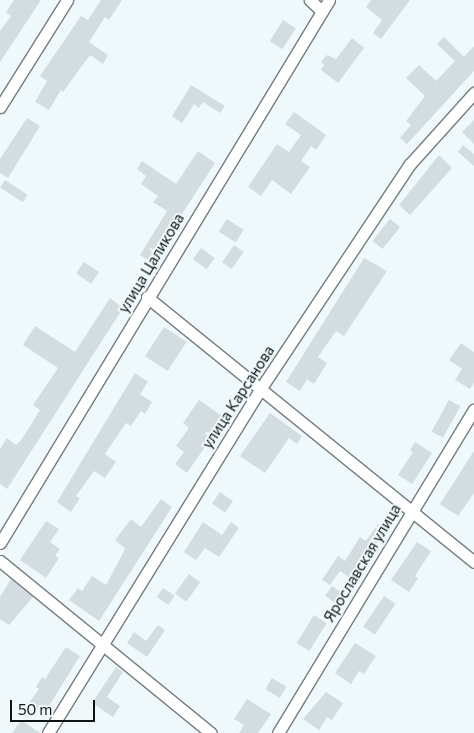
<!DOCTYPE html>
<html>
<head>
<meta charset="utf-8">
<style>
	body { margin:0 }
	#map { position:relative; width:474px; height:733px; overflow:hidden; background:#eff9fc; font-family:Commissioner,sans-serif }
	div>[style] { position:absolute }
	.building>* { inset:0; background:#d3dde0; transform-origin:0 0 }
	.roads { filter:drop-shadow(1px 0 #747d80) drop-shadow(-1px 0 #747d80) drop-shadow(0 1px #747d80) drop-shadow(0 -1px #747d80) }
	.minor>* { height:11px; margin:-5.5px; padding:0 5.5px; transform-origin:5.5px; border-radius:5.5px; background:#fff }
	span { translate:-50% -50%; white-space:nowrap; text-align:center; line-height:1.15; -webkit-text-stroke:4px #eff9fc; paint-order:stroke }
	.street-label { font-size:15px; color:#101314 }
	.scale { position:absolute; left:10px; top:700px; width:85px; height:22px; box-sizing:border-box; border:2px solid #101314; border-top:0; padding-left:6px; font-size:15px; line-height:18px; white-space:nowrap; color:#101314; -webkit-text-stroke:4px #eff9fc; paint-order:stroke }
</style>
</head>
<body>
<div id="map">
	<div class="building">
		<i style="clip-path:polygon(14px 0,41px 0,0 62px,0 31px,11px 16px,6px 12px)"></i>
		<i style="clip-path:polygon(101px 0,122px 0,109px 20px,105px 17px,89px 42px,108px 55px,103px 64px,90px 55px,63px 92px,61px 90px,49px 110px,35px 102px,47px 81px,40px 76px,81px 16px,88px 20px)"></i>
		<i style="clip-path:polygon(371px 0,410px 0,381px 39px,373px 33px,382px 20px,366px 7px)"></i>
		<i style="left:283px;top:20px;width:15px;height:25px;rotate:32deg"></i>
		<i style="clip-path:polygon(444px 37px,464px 57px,474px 46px,474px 71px,407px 144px,400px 138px,411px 125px,406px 121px,425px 96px,406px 78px,419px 65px,436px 81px,455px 61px,437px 44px)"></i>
		<i style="clip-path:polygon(352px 38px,364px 48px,338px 83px,321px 70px,324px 65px,321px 62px,327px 55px,336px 59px)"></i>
		<i style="clip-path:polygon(191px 85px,225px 106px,220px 113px,203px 102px,199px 108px,194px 104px,182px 123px,172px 116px)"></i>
		<i style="clip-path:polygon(294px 112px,326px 135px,316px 150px,311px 146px,301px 161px,310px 167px,291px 194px,272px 180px,261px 196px,248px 187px,277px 144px,289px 152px,301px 135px,285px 124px)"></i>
		<i style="clip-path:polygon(27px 118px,40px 126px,8px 178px,0 173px,0 159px)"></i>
		<i style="clip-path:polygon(474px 120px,474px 144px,462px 132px)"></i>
		<i style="clip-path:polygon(463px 145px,474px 154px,474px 166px,458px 152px)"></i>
		<i style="clip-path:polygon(198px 151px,215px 163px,151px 262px,140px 255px,167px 211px,153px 202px,158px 196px,141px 184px,146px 176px,137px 169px,142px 161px,176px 184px)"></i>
		<i style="clip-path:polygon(439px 155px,452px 168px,410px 215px,399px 205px)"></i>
		<i style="left:5px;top:180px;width:27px;height:9px;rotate:33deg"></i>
		<i style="left:227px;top:219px;width:20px;height:15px;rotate:33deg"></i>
		<i style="left:390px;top:219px;width:13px;height:28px;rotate:39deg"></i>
		<i style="left:234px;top:245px;width:12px;height:21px;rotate:35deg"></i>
		<i style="left:201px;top:248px;width:17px;height:14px;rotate:36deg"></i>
		<i style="clip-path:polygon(364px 258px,387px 271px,344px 336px,336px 331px,318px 357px,327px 363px,314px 384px,307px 379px,300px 391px,286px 382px)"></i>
		<i style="left:84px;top:262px;width:18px;height:14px;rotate:34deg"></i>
		<i style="clip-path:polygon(110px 298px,123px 308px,7px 489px,0 484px,0 449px,7px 438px,16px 445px,22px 439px,40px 410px,33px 405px,58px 368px,23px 345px,35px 326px,75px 352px)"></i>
		<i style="left:164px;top:327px;width:27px;height:35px;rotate:33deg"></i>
		<i style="clip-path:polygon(461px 343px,474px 352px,474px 383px,470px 389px,455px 380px,462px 369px,449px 360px)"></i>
		<i style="clip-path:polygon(135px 373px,148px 382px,140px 394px,152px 402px,145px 414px,141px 411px,131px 426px,126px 423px,105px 454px,116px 462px,105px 478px,94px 471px,76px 496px,80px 498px,71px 512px,57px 502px)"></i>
		<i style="clip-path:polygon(199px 400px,225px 418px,187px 473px,175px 464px,184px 452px,176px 446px,189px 428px,183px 423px)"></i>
		<i style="left:449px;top:400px;width:13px;height:36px;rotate:29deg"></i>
		<i style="clip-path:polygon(270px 413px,302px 436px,297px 444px,289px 438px,265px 473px,240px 456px)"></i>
		<i style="clip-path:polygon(415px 442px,432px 453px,412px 484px,398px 475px,413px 452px,410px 450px)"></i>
		<i style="clip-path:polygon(474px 451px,474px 493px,458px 516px,440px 504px)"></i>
		<i style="left:220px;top:492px;width:16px;height:14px;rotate:35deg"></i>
		<i style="clip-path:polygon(161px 499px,172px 507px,99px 621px,69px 600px,78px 588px,82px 591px,92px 576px,106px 585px,124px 551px,125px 548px,115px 540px,131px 519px,141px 527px)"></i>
		<i style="clip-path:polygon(46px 521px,59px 529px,50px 542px,60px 549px,55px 556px,59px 558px,46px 578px,20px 560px)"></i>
		<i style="clip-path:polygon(203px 522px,222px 535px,231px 522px,239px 528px,219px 557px,205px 548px,196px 560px,184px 552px)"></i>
		<i style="clip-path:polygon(378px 524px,386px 529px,353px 580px,340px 571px,330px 585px,322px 580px,338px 556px,345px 561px,360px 537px,366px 541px)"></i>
		<i style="clip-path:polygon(417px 542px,431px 551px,415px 576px,418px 578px,409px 592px,391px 580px)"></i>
		<i style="left:189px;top:574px;width:14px;height:24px;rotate:36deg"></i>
		<i style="clip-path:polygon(11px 579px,33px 597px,9px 625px,0 619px,0 597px)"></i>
		<i style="left:332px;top:586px;width:16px;height:12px;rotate:35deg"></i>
		<i style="left:163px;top:588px;width:14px;height:11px;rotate:34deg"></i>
		<i style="left:384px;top:596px;width:14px;height:37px;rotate:34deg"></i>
		<i style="left:314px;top:615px;width:15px;height:33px;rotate:32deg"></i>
		<i style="clip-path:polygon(158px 625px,165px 630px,147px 657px,127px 643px,134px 632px,146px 641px)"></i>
		<i style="clip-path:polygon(355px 643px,376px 656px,364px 674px,359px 671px,351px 684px,335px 673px)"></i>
		<i style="clip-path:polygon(66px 647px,80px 656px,44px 714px,29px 703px,39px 689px,36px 687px,42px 677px,45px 679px)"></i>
		<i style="clip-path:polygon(116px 667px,123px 672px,107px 697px,120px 706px,113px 717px,92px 703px)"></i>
		<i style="left:272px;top:678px;width:17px;height:13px;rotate:31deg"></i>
		<i style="clip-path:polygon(326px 692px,343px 703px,332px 720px,327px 717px,319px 730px,303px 719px)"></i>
		<i style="clip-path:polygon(247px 699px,271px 714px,258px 733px,239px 733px,244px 725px,234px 719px)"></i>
		<i style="clip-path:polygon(21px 720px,40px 733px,12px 733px)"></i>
	</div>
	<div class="roads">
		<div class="minor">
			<i style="left:310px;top:0;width:16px;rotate:43deg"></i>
			<i style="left:0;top:107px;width:126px;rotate:-57.9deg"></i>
			<i style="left:147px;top:297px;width:421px;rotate:39deg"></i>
			<i style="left:0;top:543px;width:635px;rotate:-58.79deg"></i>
			<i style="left:0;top:561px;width:272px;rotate:39.2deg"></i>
			<i style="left:48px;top:733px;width:405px;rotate:-58.3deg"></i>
			<i style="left:261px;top:388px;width:269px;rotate:-56.4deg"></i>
			<i style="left:410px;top:164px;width:96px;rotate:-48deg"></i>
			<i style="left:278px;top:733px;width:378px;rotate:-58.8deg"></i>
		</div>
	</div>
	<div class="street-label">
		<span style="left:151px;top:263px;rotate:-59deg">улица Цаликова</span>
		<span style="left:238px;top:397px;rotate:-57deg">улица Карсанова</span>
		<span style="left:362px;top:563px;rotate:-59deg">Ярославская улица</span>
	</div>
	<div class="scale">50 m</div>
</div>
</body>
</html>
